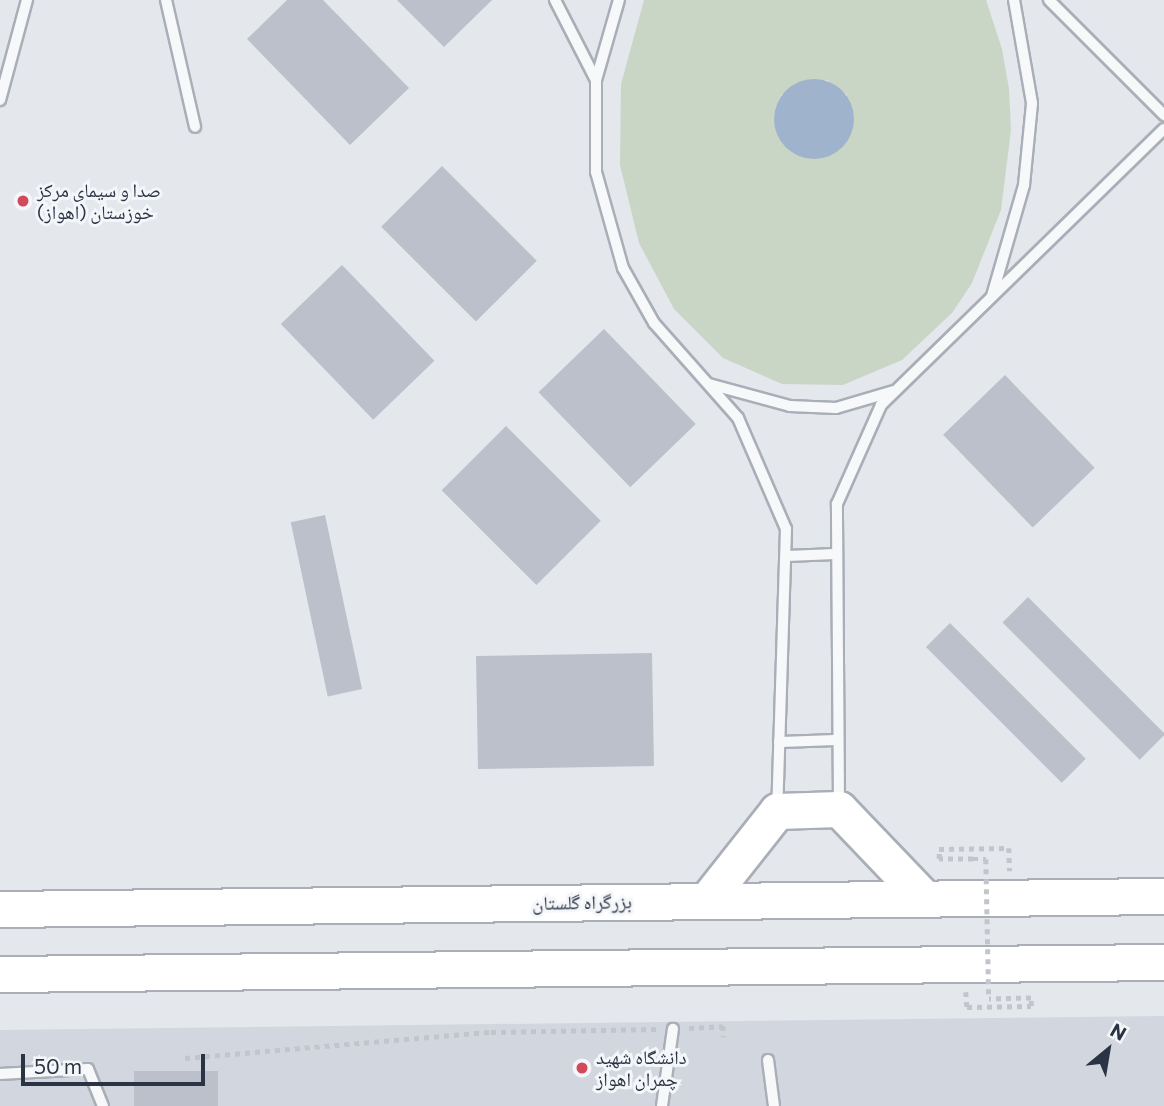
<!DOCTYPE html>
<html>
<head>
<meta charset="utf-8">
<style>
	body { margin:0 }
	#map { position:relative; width:1164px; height:1106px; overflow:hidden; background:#e4e7ec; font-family:Commissioner,"Noto Naskh Arabic",sans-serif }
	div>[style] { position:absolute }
	.built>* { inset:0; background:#d2d6de }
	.green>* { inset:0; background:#c9d6c5 }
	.water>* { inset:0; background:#9fb4cc }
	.round { border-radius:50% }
	.building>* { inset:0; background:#bbc0ca; transform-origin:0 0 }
	.path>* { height:4.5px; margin-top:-2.25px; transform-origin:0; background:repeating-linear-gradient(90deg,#c2c5cb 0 5px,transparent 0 10px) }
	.roads { filter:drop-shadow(2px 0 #a9aeb7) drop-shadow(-2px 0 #a9aeb7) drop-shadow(0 2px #a9aeb7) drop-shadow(0 -2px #a9aeb7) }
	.service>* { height:10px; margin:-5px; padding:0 5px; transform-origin:5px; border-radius:5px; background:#f7f8fa }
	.trunk>* { height:35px; margin:-17.5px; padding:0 17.5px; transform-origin:17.5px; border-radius:17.5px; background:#fff }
	.path-bridge>* { height:4.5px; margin-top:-2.25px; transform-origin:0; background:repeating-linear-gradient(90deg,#c2c5cb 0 5px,transparent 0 10px) }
	.dots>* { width:19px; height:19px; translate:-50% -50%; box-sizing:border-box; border:4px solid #f4f6f9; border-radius:50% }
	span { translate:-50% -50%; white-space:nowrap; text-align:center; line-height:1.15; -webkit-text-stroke:6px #f4f6f9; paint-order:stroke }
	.poi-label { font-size:19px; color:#2b3445 }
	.left { translate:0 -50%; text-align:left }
	.street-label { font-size:19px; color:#2b3445 }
	.north { position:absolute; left:1073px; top:1015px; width:70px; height:70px; -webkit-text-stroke:5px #f4f6f9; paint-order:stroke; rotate:30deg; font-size:19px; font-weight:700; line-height:28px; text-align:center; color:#2b3445 }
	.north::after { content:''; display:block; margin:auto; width:24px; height:32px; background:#2b3445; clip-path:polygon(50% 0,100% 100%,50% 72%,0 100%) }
	.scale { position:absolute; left:21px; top:1054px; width:184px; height:32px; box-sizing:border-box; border:4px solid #2b3445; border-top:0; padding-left:9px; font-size:21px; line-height:24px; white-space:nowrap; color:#2b3445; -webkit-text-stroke:5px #f4f6f9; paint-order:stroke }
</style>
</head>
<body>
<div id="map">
	<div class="built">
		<i style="clip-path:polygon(1164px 1016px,1164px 1106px,0 1106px,0 1030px)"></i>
	</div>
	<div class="green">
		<i style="clip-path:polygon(evenodd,644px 0,986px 0,1002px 49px,1009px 89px,1011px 130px,1001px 210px,972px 283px,952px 313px,902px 360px,843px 385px,782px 384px,723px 358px,674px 309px,639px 243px,620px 165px,621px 84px,644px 0,827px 80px,847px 95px,815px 159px,802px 157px,791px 152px,774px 119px,776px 106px,781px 95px,827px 80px)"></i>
	</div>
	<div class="water">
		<i class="round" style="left:774px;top:79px;width:80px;height:80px"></i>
	</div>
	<div class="building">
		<i style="clip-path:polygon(287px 0,323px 0,409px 88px,350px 145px,247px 39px)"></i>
		<i style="clip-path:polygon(397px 0,492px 0,444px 47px)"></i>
		<i style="left:442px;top:166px;width:134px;height:86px;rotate:45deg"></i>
		<i style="left:342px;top:265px;width:133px;height:85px;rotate:46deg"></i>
		<i style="left:604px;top:329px;width:132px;height:91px;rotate:46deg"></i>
		<i style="left:1005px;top:375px;width:129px;height:86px;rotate:46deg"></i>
		<i style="left:506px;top:426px;width:134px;height:91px;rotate:45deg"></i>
		<i style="left:325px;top:515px;width:178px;height:35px;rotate:78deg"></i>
		<i style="left:1028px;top:597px;width:194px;height:36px;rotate:45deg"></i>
		<i style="left:950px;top:623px;width:192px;height:34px;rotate:45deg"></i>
		<i style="left:652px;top:653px;width:113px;height:176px;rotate:89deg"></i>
		<i style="left:134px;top:1071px;width:84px;height:35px"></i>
	</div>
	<div class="path">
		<i style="left:973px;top:859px;width:34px;rotate:180deg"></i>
		<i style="left:939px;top:859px;width:10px;rotate:-90deg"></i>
		<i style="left:939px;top:849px;width:70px;rotate:-0.8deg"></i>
		<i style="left:1009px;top:848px;width:23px;rotate:88deg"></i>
		<i style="left:966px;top:992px;width:15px;rotate:86deg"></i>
		<i style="left:967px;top:1007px;width:64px;rotate:-0.9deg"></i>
		<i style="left:1031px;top:1006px;width:8px;rotate:-90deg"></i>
		<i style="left:1031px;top:998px;width:42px;rotate:178.6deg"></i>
		<i style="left:689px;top:1028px;width:34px;rotate:-3deg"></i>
		<i style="left:723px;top:1026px;width:11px;rotate:85deg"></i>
		<i style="left:185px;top:1058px;width:307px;rotate:-4.9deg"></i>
		<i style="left:491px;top:1032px;width:165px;rotate:-1deg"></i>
	</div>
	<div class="roads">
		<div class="service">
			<i style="left:166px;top:0;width:130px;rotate:77.1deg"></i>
			<i style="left:555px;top:0;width:90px;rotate:62.9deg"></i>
			<i style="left:596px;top:80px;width:92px;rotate:90deg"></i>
			<i style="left:596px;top:172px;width:100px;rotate:74.3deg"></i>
			<i style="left:623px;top:268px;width:63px;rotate:60.6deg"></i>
			<i style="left:654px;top:323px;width:127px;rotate:48.5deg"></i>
			<i style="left:738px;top:418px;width:121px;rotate:66.6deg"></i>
			<i style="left:786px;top:529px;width:279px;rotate:91.8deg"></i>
			<i style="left:1049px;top:0;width:163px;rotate:45deg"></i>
			<i style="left:596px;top:80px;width:83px;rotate:-74deg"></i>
			<i style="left:0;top:100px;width:104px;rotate:-74.9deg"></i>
			<i style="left:992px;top:296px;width:116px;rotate:-73.9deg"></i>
			<i style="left:1024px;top:185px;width:82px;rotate:-84.4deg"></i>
			<i style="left:1032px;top:103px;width:105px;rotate:-99.9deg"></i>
			<i style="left:709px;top:384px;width:84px;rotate:15.2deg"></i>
			<i style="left:790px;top:406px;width:46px;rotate:2.5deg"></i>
			<i style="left:836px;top:408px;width:60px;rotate:-16.3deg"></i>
			<i style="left:786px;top:556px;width:50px;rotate:-2.3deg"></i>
			<i style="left:779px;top:742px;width:58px;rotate:-2deg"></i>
			<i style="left:839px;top:803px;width:299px;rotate:-90.4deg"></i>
			<i style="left:837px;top:504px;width:108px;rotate:-66deg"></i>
			<i style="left:881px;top:405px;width:395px;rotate:-44.3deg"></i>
			<i style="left:768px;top:1060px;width:46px;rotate:82.6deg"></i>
			<i style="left:0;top:1074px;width:88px;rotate:-3.3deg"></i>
			<i style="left:88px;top:1069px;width:40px;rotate:68deg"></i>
			<i style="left:662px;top:1106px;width:78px;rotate:-81.9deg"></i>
		</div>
		<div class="trunk">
			<i style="left:706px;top:901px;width:115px;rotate:-51.7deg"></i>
			<i style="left:777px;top:811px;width:62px;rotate:-1.8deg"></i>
			<i style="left:839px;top:809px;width:123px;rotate:46.3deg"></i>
			<i style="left:0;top:909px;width:1164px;rotate:-0.64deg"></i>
			<i style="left:0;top:974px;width:1164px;rotate:-0.59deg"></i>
		</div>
	</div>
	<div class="path-bridge">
		<i style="left:973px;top:859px;width:13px"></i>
		<i style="left:986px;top:859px;width:140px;rotate:88.8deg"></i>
	</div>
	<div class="dots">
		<i style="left:23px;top:201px;background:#d1495b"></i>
		<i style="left:582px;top:1068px;background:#d1495b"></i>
	</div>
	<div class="poi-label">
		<span class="left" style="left:37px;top:201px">صدا و سیمای مرکز<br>خوزستان (اهواز)</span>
		<span class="left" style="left:596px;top:1068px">دانشگاه شهید<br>چمران اهواز</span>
	</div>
	<div class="street-label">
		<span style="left:582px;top:902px;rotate:-1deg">بزرگراه گلستان</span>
	</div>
	<div class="north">N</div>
	<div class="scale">50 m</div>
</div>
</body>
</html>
